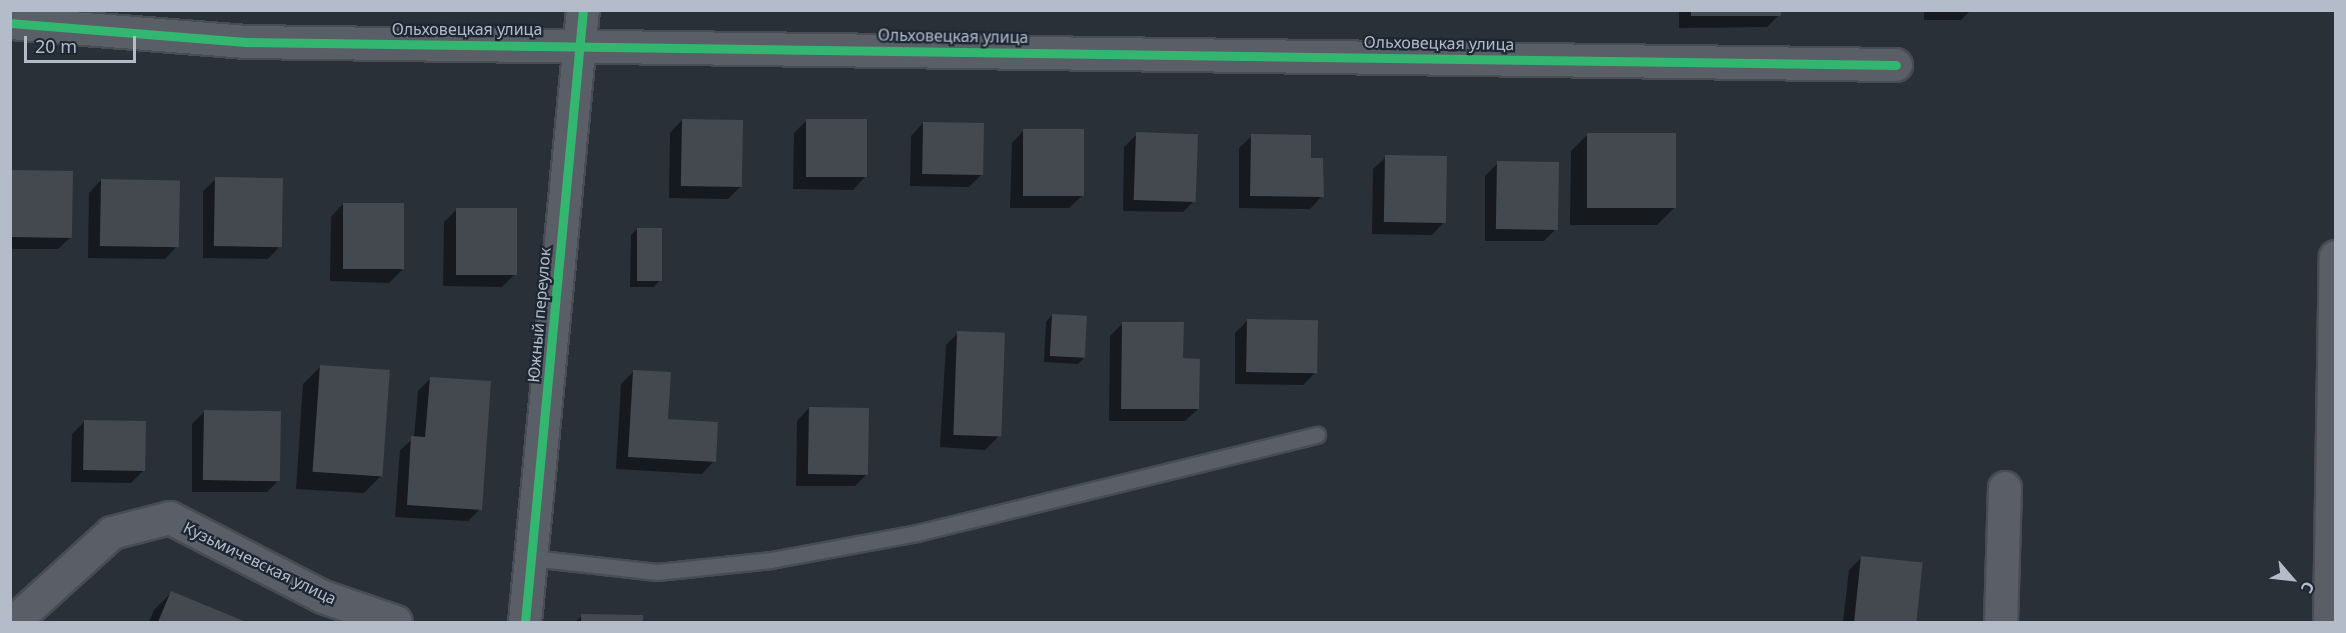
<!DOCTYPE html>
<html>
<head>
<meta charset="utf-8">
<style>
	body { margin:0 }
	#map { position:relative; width:2346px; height:633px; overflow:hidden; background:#2a3038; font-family:"Noto Sans",sans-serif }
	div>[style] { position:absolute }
	.shadow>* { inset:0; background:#0007 }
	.building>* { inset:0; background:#444950; transform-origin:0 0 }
	.roads { filter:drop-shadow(2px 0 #484c53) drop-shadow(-2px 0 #484c53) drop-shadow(0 2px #484c53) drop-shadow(0 -2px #484c53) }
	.service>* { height:15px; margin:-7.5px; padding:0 7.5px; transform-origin:7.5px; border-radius:7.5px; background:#5a5e66 }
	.minor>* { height:32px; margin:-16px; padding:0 16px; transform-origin:16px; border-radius:16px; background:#5a5e66 }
	.cycleway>* { height:9px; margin:-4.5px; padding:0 4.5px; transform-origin:4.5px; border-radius:4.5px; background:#33b770 }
	span { translate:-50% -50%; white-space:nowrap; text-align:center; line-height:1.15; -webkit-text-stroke:4.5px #1d2633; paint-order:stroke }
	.street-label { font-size:16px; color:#b4bcc9 }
	.frame { position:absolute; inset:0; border:12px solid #b4bcc9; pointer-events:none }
	.north { position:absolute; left:2262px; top:549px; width:60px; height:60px; -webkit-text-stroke:4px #1d2633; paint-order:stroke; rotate:118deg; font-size:16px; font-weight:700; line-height:24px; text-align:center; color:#b4bcc9 }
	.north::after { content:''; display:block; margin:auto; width:21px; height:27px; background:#b4bcc9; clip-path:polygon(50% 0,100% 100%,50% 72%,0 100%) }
	.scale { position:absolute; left:24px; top:36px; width:112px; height:27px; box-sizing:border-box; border:3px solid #b4bcc9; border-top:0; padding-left:8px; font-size:18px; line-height:21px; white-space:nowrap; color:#b4bcc9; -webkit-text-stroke:4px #1d2633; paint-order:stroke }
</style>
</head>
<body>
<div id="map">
	<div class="shadow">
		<i style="clip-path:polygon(1679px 10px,1779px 10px,1779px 15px,1767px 27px,1679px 28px)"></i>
		<i style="clip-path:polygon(1924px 10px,1971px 10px,1961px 20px,1924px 20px)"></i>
		<i style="clip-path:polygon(682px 120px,741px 186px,728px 199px,669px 198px,670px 133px)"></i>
		<i style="clip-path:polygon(807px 120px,865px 177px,853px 190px,793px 189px,794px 133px)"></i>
		<i style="clip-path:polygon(923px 123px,982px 174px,969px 187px,910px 186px,911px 136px)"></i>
		<i style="clip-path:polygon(1024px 130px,1082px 196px,1069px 208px,1010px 208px,1012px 143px)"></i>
		<i style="clip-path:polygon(1137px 134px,1195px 200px,1183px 212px,1123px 211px,1124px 147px)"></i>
		<i style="clip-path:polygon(1588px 134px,1674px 208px,1657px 225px,1570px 225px,1571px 151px)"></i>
		<i style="clip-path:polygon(1252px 136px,1310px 160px,1322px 196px,1310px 209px,1239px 208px,1239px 148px)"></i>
		<i style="clip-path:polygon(1386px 157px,1444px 222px,1432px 235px,1372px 234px,1373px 169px)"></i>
		<i style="clip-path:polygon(1498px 163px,1556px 229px,1544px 241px,1485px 241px,1485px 176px)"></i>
		<i style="clip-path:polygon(12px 171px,71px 237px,58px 249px,10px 249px)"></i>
		<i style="clip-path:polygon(216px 179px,280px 246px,268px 259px,203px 258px,203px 191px)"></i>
		<i style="clip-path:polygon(101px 180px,177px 246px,165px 259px,88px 258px,89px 193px)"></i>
		<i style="clip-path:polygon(343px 204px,402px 270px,389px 283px,330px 281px,331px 217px)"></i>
		<i style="clip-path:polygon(457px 209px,515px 274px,502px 287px,443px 286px,444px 222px)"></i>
		<i style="clip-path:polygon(637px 229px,660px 280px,654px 287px,630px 287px,631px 235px)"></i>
		<i style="clip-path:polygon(1052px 315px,1084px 358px,1078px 364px,1044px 362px,1046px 322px)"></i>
		<i style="clip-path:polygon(1248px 320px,1316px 372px,1303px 385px,1235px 384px,1235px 333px)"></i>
		<i style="clip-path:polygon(1123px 323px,1182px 360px,1198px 409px,1185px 421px,1109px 421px,1110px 336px)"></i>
		<i style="clip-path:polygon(958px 333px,998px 437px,985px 450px,940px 447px,946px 345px)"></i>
		<i style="clip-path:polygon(320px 367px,381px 476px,364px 493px,296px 489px,303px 384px)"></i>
		<i style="clip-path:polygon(633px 372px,667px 420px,714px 461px,702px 474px,616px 469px,621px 384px)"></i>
		<i style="clip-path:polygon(430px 379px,480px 509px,468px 521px,395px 517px,400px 450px,414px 438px,418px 391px)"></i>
		<i style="clip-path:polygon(809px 408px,867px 474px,855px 486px,796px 486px,797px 421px)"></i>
		<i style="clip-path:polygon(205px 411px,279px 480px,267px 492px,192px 492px,192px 424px)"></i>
		<i style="clip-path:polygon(85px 421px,143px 471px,131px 483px,71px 482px,72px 434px)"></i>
		<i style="clip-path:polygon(1861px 558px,1922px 564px,1916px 622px,1843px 622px,1849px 570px)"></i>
		<i style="clip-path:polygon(171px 593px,242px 622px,149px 622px,154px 610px)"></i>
		<i style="clip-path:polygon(582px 616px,641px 617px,641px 622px,575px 622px)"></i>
	</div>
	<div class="building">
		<i style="left:1691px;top:10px;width:90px;height:6px"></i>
		<i style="left:682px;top:119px;width:61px;height:67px;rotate:1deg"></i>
		<i style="left:806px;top:119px;width:61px;height:58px"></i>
		<i style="left:923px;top:122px;width:61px;height:52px;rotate:1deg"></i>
		<i style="left:1023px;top:129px;width:61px;height:67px"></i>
		<i style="left:1136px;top:132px;width:62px;height:68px;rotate:2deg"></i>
		<i style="left:1587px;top:133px;width:89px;height:75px"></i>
		<i style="clip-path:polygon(1251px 134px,1311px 135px,1311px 158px,1323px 158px,1324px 197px,1250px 196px)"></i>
		<i style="left:1385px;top:155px;width:62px;height:67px;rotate:1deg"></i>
		<i style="left:1497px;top:161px;width:62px;height:68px;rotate:1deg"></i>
		<i style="left:12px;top:170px;width:61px;height:67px;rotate:1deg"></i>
		<i style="left:215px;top:177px;width:68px;height:69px;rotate:1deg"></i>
		<i style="left:101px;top:179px;width:79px;height:67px;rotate:1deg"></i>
		<i style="left:343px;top:203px;width:61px;height:66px"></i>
		<i style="left:456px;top:208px;width:61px;height:67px"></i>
		<i style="left:637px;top:228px;width:25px;height:53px"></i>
		<i style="left:1052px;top:314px;width:35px;height:42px;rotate:3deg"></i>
		<i style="left:1247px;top:319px;width:71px;height:53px;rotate:1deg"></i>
		<i style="clip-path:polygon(1122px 322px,1184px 322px,1183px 358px,1200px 359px,1199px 409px,1121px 409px)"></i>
		<i style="left:957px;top:331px;width:48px;height:104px;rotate:2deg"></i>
		<i style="left:320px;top:365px;width:70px;height:107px;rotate:4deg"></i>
		<i style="clip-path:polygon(633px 370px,671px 372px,668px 419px,718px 422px,716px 462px,628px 457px)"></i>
		<i style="clip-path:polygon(430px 377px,491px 381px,482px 510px,407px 505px,411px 436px,425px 437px)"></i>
		<i style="left:809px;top:407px;width:60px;height:67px;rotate:1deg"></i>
		<i style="left:204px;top:410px;width:77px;height:70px;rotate:1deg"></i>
		<i style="left:84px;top:420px;width:62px;height:50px;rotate:1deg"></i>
		<i style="left:1861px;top:556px;width:62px;height:66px;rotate:6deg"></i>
		<i style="clip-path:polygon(171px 591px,246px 622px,158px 622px)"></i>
		<i style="left:581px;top:614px;width:62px;height:8px;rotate:1deg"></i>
	</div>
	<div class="roads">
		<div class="service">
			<i style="left:531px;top:558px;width:127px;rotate:6.3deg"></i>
			<i style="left:657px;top:572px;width:115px;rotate:-6deg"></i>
			<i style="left:771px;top:560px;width:148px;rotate:-10.5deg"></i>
			<i style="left:917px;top:533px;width:412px;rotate:-13.8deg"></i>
		</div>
		<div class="minor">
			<i style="left:10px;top:23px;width:238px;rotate:4.6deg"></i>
			<i style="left:247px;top:42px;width:1649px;rotate:0.8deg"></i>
			<i style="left:14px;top:622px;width:132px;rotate:-42.2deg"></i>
			<i style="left:112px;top:533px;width:60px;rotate:-14.5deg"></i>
			<i style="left:170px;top:518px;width:172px;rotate:27.3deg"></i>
			<i style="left:323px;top:597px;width:77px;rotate:18.9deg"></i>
			<i style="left:525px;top:622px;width:615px;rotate:-84.59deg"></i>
			<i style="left:2001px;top:622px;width:134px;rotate:-88.3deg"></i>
			<i style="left:2330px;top:622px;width:365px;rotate:-89.1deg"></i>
		</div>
	</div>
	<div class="cycleway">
		<i style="left:10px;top:23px;width:238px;rotate:4.6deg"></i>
		<i style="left:247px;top:42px;width:1649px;rotate:0.8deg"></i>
		<i style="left:525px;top:622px;width:615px;rotate:-84.59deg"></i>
	</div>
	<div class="street-label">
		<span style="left:467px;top:29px">Ольховецкая улица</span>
		<span style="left:953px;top:36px;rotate:1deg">Ольховецкая улица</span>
		<span style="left:1439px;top:43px;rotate:1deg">Ольховецкая улица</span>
		<span style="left:539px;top:315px;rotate:-85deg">Южный переулок</span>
		<span style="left:260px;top:563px;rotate:26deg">Кузьмичевская улица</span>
	</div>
	<div class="frame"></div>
	<div class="north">С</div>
	<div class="scale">20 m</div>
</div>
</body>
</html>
